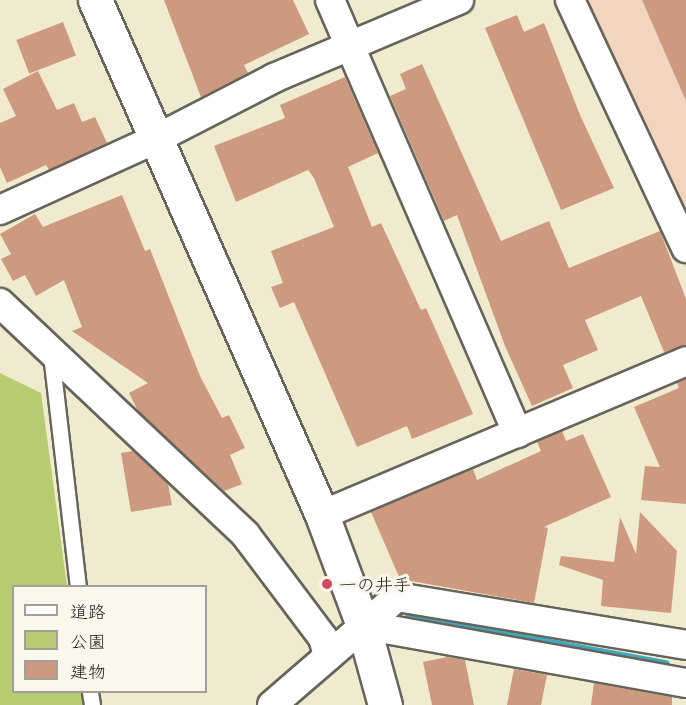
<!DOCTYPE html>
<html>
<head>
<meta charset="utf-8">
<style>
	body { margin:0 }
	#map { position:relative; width:686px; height:705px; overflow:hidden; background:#f0eacf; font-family:Mali,"Klee One",sans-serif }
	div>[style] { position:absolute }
	.built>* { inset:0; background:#f3d4bf }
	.green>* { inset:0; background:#b7cc70 }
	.stream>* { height:8px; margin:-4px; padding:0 4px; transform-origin:4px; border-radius:4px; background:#3ea9be }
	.building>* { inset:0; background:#ce9a7f; transform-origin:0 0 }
	.roads { filter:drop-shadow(2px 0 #66645b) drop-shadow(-2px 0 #66645b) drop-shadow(0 2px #66645b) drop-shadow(0 -2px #66645b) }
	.lane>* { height:15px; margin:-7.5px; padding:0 7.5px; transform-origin:7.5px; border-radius:7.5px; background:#fff }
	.street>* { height:28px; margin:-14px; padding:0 14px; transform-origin:14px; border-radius:14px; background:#fff }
	.secondary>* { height:33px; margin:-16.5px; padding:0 16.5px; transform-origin:16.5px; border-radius:16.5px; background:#fff }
	.dots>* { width:16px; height:16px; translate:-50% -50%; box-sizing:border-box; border:3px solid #fbf7ec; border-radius:50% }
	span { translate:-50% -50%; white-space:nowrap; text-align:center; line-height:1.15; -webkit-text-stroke:6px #fbf7ec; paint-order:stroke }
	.poi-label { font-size:18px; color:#1c1c1c }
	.left { translate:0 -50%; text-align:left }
	.legend { position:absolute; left:12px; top:585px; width:195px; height:108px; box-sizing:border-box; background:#fbf7ec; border:2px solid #a29f99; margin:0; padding:8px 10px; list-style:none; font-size:18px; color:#1c1c1c }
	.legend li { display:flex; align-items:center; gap:12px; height:30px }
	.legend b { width:30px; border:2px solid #a29f99 }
</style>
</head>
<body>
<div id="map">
	<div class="built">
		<i style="clip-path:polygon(569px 0,686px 0,686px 269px)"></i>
	</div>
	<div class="green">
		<i style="clip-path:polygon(0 373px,41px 393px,67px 586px,14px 586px,14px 692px,81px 692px,83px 705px,0 705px)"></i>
	</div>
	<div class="stream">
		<i style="left:409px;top:617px;width:261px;rotate:10.4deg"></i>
	</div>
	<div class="building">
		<i style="clip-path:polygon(164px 0,293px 0,309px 34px,244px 65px,248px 73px,201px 97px)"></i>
		<i style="clip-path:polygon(642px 0,686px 0,686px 101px)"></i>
		<i style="clip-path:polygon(517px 15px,524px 32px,544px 23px,580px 115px,614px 188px,561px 210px,485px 28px)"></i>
		<i style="left:63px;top:22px;width:36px;height:50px;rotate:69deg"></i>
		<i style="clip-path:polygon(422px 64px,501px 241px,549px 221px,569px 268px,660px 231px,686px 299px,686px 345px,664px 352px,641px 296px,585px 320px,598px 350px,563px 365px,573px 388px,532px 406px,505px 346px,457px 215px,444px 221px,390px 96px,406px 89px,400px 74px)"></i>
		<i style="clip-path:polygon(38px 71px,57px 110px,74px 103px,82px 122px,95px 117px,107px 143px,49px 170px,46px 165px,7px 183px,0 167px,0 123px,16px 116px,3px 89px)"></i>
		<i style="clip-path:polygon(345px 77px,378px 153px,348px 167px,372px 227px,381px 223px,421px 310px,426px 308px,473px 414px,412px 439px,407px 426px,357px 447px,294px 302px,280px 308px,271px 287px,283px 283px,271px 251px,334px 227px,314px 178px,308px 170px,236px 202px,214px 146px,285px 118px,280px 105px)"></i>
		<i style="clip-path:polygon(122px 195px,145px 251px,150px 249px,200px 376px,222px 418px,229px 415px,245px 448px,230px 455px,242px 484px,224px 491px,138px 411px,129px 393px,148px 383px,72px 331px,82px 327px,64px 280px,36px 296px,25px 275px,13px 281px,1px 259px,11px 254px,0 234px,35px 214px,43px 227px)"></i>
		<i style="clip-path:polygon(686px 379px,686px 504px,641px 500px,645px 466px,660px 467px,634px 407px,679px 388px,677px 383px)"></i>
		<i style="clip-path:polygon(562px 431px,566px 441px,583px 434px,611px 497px,544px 527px,548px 528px,534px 603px,400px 579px,371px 512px,473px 469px,477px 480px,541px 451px,537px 442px)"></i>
		<i style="clip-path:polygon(133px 451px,168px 484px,172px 505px,131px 512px,121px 453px)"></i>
		<i style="clip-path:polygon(640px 512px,677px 551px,671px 613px,601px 606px,603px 580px,559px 565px,561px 556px,614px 562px,620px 517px,636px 554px)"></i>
		<i style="clip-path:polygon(447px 657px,465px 660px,474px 705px,432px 705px,423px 662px)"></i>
		<i style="clip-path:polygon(514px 669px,547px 675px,541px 705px,507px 705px)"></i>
		<i style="clip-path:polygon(594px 683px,672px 697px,672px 705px,591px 705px)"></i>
	</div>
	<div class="roads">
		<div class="lane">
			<i style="left:51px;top:354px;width:234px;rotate:83.4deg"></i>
			<i style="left:90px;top:692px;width:13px;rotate:81deg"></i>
		</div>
		<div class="street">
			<i style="left:330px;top:0;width:472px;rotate:66.6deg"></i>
			<i style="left:570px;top:0;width:274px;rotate:64.9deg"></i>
			<i style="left:0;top:210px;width:174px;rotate:-24.5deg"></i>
			<i style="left:158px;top:138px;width:131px;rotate:-27.3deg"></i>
			<i style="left:274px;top:78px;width:201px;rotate:-22.9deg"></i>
			<i style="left:0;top:303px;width:337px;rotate:43.3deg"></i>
			<i style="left:245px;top:534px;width:130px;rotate:53.1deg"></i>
			<i style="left:323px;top:638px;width:19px;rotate:74deg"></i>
			<i style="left:322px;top:515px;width:395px;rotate:-22.9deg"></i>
			<i style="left:363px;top:625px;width:328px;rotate:10.2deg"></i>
			<i style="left:272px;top:705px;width:165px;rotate:-40.8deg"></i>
			<i style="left:397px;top:597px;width:293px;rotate:9.4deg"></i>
		</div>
		<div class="secondary">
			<i style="left:95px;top:0;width:563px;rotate:66.21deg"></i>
			<i style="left:322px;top:515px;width:117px;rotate:69.6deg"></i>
			<i style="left:363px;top:625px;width:83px;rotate:74.6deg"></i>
		</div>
	</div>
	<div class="dots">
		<i style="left:327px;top:584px;background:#d1495b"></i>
	</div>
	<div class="poi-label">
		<span class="left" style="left:339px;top:584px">一の井手</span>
	</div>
	<ul class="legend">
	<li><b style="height:8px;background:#fff"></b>道路</li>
	<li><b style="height:16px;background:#b7cc70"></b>公園</li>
	<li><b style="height:16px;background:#ce9a7f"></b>建物</li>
	</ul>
</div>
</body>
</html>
